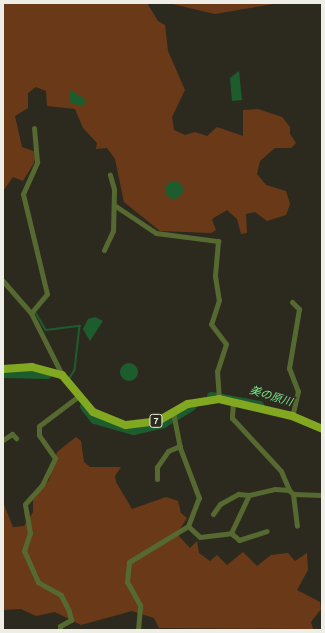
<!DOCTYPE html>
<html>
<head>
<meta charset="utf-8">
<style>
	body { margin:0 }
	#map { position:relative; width:325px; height:633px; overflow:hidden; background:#2c2a1e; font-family:Ubuntu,"Noto Sans JP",sans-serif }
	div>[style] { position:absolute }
	.green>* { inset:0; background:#6a3a18 }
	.water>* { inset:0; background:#1d5d2d }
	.round { border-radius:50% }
	.stream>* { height:1.5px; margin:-0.75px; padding:0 0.75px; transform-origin:0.75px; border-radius:0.75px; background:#1d5d2d }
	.river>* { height:9px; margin:-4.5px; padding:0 4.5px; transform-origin:4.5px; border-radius:4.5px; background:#1d5d2d }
	.minor>* { height:5px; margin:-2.5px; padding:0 2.5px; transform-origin:2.5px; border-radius:2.5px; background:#566931 }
	.primary>* { height:8px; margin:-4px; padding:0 4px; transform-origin:4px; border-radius:4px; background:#82a721 }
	span { translate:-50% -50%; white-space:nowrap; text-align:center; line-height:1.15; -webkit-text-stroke:3px #2c2a1e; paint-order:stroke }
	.shield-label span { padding:1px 3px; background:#2c2a1e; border:1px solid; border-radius:3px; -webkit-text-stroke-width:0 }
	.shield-label { font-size:9px; color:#efeee6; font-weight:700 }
	.water-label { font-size:11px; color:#7be58f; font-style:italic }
	.frame { position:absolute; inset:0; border:4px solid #efeee6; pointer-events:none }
</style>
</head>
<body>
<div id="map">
	<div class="green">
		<i style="clip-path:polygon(3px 3px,147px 3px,158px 21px,165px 25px,168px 51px,185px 90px,172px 117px,174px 130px,185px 135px,195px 132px,207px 136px,217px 127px,243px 136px,243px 110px,258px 109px,282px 117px,290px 127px,290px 134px,296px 143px,291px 148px,275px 148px,260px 161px,257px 174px,266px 185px,286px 191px,290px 204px,286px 215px,267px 221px,255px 212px,246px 214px,247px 233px,241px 234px,237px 219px,227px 210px,212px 219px,216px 230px,211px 233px,160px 231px,124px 202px,115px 159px,107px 148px,96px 149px,97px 143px,83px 128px,75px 109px,47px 106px,46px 91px,36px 87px,28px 93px,28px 108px,15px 116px,22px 147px,36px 152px,34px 163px,23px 181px,13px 177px,3px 191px)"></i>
		<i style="clip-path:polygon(168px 3px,279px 3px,215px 14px)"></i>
		<i style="clip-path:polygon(76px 437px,81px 441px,84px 462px,90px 467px,121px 467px,115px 476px,116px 482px,132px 509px,166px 497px,178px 501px,181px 513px,187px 518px,178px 532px,179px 536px,190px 548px,197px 541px,199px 553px,210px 561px,217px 555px,227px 565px,243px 552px,257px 566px,271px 555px,288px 553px,295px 561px,307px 553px,308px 570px,297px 590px,320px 602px,321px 609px,311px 622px,313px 629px,159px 628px,154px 618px,132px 611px,81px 625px,55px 612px,36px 616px,21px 609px,3px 610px,3px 502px,13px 527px,24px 526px,33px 512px,33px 499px,49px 480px,57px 452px)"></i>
	</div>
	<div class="water">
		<i style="clip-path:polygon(239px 71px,242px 100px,232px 101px,230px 78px)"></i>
		<i style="clip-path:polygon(70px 90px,85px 99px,84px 107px,69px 102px)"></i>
		<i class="round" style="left:165px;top:181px;width:18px;height:18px"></i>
		<i style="clip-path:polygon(95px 317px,103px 321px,90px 341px,83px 329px,88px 319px)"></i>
		<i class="round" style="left:120px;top:363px;width:18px;height:18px"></i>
	</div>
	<div class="stream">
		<i style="left:35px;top:311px;width:22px;rotate:60deg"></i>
		<i style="left:46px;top:330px;width:34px;rotate:-7deg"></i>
		<i style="left:80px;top:326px;width:44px;rotate:96.5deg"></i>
		<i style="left:75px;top:370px;width:12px;rotate:121deg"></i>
	</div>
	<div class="river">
		<i style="left:3px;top:373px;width:44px;rotate:1.3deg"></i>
		<i style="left:211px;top:396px;width:49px;rotate:10.6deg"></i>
		<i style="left:84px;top:406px;width:16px;rotate:52deg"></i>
		<i style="left:94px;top:419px;width:41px;rotate:15.8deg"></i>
		<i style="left:133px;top:430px;width:31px;rotate:-13deg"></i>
		<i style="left:163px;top:423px;width:33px;rotate:-31deg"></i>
	</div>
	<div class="minor">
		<i style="left:114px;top:205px;width:50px;rotate:33.7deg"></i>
		<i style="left:156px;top:233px;width:63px;rotate:7.4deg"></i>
		<i style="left:218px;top:241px;width:35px;rotate:95deg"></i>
		<i style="left:215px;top:276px;width:24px;rotate:81deg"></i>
		<i style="left:219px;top:300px;width:25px;rotate:108deg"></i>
		<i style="left:211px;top:324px;width:25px;rotate:53deg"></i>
		<i style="left:226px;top:344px;width:28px;rotate:108deg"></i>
		<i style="left:217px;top:371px;width:28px;rotate:86deg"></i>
		<i style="left:104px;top:250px;width:21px;rotate:-65deg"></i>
		<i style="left:113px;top:231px;width:42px;rotate:-88.6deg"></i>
		<i style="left:114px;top:189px;width:15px;rotate:-106deg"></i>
		<i style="left:3px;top:281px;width:43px;rotate:48.8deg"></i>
		<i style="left:31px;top:313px;width:69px;rotate:63.4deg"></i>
		<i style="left:292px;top:302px;width:10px;rotate:45deg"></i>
		<i style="left:299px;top:309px;width:60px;rotate:99.6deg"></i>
		<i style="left:289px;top:368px;width:25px;rotate:69deg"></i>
		<i style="left:298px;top:391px;width:26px;rotate:103deg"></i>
		<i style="left:31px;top:313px;width:25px;rotate:-50deg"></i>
		<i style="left:47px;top:294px;width:103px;rotate:-103.5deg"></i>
		<i style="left:23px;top:194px;width:35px;rotate:-66deg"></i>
		<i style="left:37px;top:162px;width:34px;rotate:-95deg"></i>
		<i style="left:233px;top:402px;width:16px;rotate:94deg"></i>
		<i style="left:232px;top:418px;width:72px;rotate:47.2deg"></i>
		<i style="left:281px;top:471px;width:21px;rotate:67deg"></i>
		<i style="left:289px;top:490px;width:6px;rotate:45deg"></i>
		<i style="left:293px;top:494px;width:29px;rotate:2deg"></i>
		<i style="left:3px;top:440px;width:11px;rotate:-34deg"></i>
		<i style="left:12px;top:434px;width:6px;rotate:45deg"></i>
		<i style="left:157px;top:479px;width:12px;rotate:-90deg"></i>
		<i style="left:157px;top:467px;width:19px;rotate:-55deg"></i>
		<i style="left:168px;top:451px;width:13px;rotate:-23deg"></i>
		<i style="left:293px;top:494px;width:32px;rotate:83deg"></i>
		<i style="left:213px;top:514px;width:12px;rotate:-55deg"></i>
		<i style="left:220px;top:504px;width:21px;rotate:-29deg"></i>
		<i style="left:238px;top:494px;width:11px;rotate:5deg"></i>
		<i style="left:188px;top:526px;width:16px;rotate:43deg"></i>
		<i style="left:200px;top:537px;width:31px;rotate:-7deg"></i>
		<i style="left:231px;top:533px;width:42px;rotate:-64.7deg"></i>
		<i style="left:249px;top:495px;width:27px;rotate:-13deg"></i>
		<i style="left:275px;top:489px;width:14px;rotate:4deg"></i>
		<i style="left:231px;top:533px;width:11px;rotate:41deg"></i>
		<i style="left:239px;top:540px;width:29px;rotate:-18deg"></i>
		<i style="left:60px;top:630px;width:4px;rotate:-90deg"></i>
		<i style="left:60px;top:626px;width:13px;rotate:-29deg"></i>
		<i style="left:71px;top:620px;width:9px;rotate:-103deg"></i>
		<i style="left:69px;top:611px;width:18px;rotate:-117deg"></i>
		<i style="left:61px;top:595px;width:26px;rotate:-151deg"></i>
		<i style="left:38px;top:582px;width:34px;rotate:-114deg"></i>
		<i style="left:24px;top:551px;width:19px;rotate:-72deg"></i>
		<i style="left:30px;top:533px;width:29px;rotate:-100deg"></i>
		<i style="left:25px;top:504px;width:25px;rotate:-48deg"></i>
		<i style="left:42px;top:485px;width:30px;rotate:-64deg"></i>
		<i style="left:55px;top:458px;width:28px;rotate:-125deg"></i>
		<i style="left:39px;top:435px;width:9px;rotate:-90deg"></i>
		<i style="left:39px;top:426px;width:51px;rotate:-37.1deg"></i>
		<i style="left:138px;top:630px;width:25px;rotate:-85deg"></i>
		<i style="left:140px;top:605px;width:26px;rotate:-119deg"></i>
		<i style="left:127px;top:582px;width:20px;rotate:-84deg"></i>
		<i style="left:129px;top:562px;width:69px;rotate:-31.4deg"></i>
		<i style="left:188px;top:526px;width:30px;rotate:-69deg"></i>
		<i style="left:199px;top:498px;width:53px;rotate:-110.8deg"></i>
		<i style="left:180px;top:448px;width:36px;rotate:-101deg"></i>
	</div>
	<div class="primary">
		<i style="left:3px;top:369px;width:29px;rotate:-4deg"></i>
		<i style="left:32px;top:367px;width:31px;rotate:15deg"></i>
		<i style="left:62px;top:375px;width:48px;rotate:50deg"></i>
		<i style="left:93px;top:412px;width:35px;rotate:22deg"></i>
		<i style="left:126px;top:425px;width:32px;rotate:-7deg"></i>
		<i style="left:158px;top:421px;width:34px;rotate:-30deg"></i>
		<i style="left:188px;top:404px;width:31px;rotate:-9deg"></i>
		<i style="left:219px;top:399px;width:75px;rotate:13.1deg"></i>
		<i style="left:292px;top:416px;width:33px;rotate:23deg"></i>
	</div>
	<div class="shield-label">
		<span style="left:156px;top:421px">7</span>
	</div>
	<div class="water-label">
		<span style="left:271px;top:396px;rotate:17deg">美の原川</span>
	</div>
	<div class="frame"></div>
</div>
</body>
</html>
